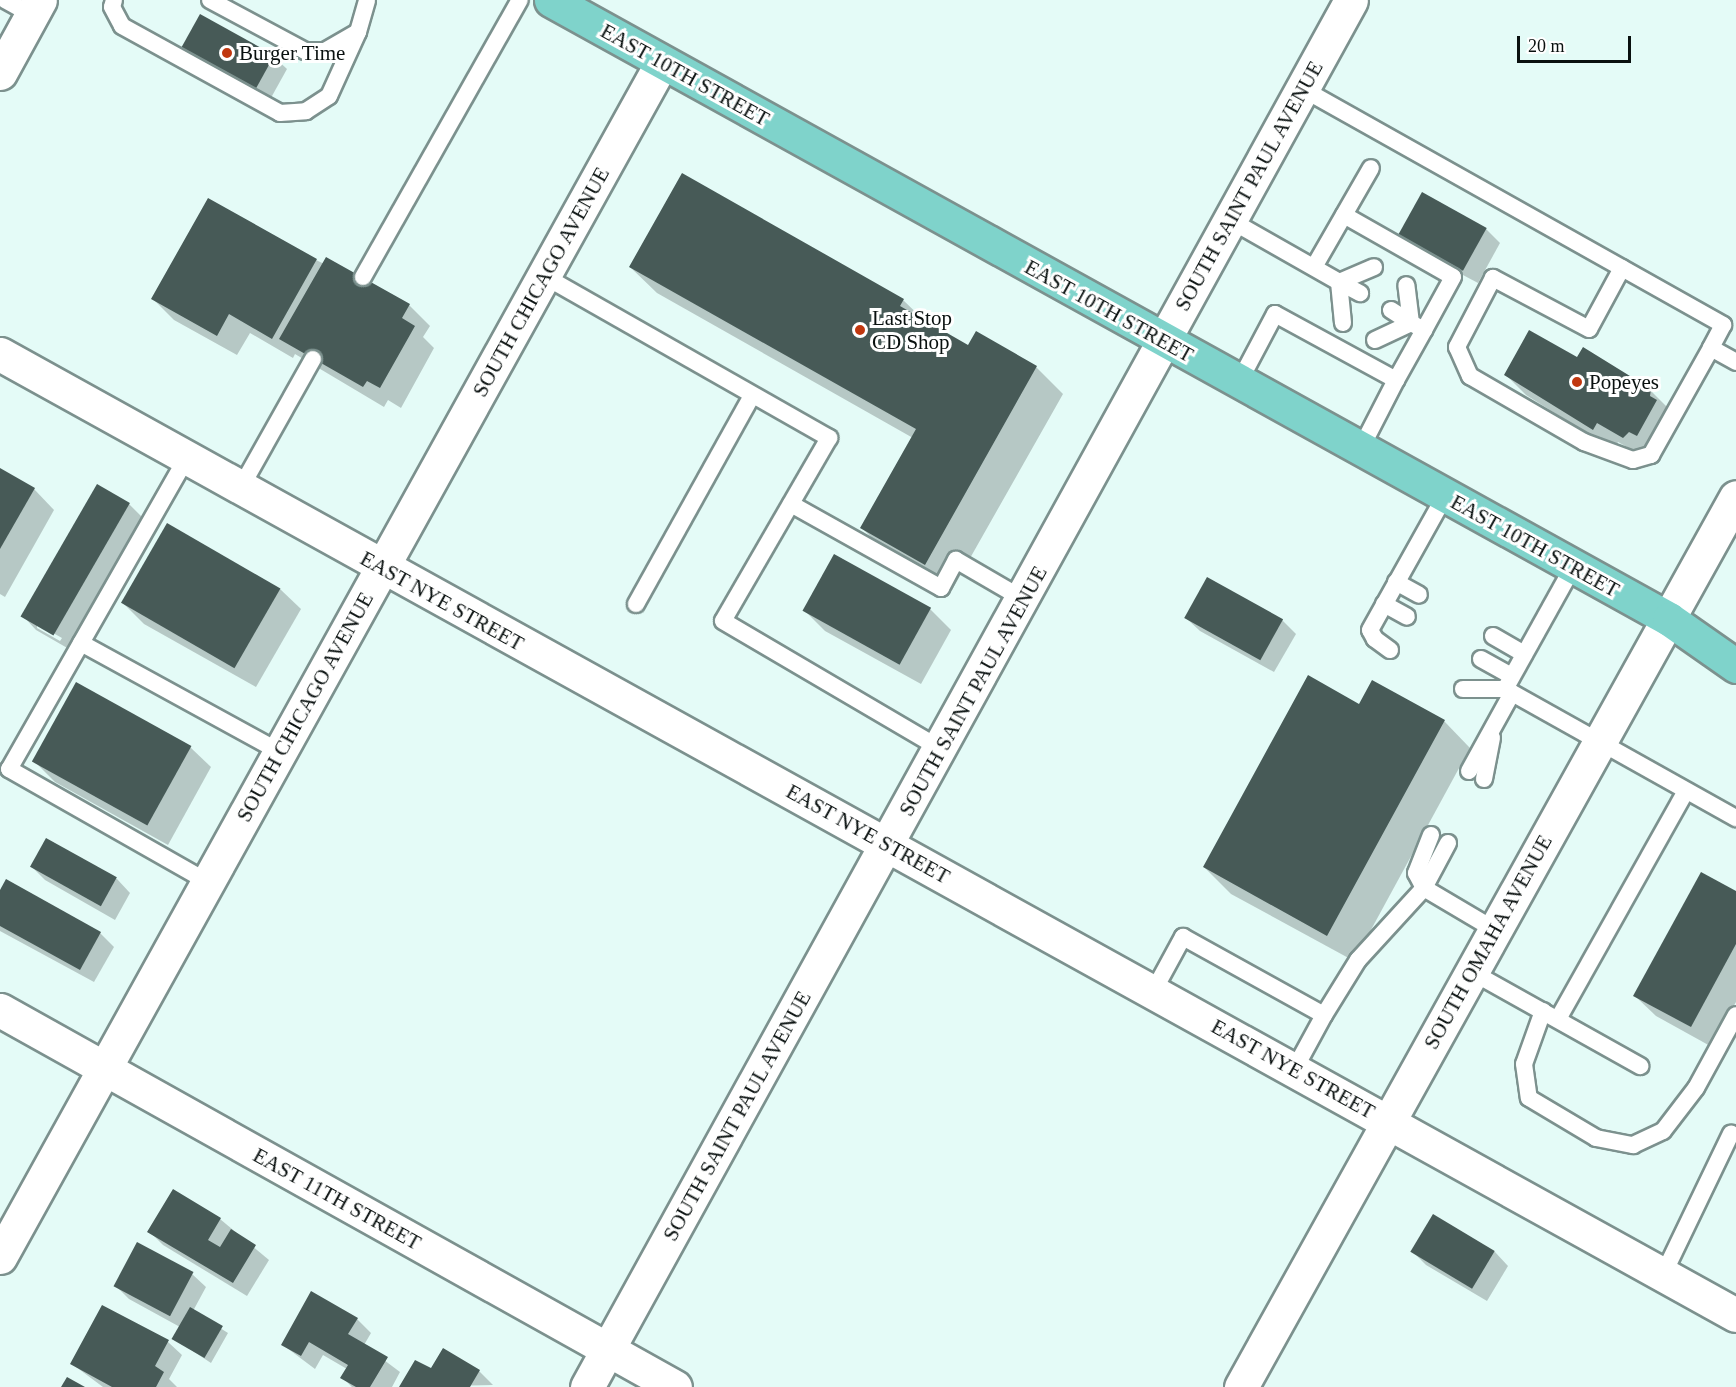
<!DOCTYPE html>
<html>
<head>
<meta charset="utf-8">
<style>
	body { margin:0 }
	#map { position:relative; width:1736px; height:1387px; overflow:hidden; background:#e4fbf7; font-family:"Times New Roman",serif }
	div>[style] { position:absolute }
	.shadow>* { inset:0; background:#0003 }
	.building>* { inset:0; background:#475a57; transform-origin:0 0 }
	.roads { filter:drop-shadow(2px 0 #7c918e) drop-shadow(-2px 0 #7c918e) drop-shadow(0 2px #7c918e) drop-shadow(0 -2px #7c918e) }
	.service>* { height:16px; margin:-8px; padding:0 8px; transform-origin:8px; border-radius:8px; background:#fff }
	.minor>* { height:33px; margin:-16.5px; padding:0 16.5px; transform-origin:16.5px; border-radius:16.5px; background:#fff }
	.primary>* { height:33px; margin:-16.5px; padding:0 16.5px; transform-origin:16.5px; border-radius:16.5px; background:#7fd3cb }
	.dots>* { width:16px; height:16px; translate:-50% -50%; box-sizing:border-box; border:3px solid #fff; border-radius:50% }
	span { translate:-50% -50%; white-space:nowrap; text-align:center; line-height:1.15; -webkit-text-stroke:6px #fff; paint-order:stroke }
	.poi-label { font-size:21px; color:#09100f }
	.left { translate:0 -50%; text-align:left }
	.street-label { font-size:21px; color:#09100f }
	.scale { position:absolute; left:1517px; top:36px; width:114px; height:27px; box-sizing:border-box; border:3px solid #09100f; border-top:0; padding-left:8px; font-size:18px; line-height:21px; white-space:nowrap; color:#09100f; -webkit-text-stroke:4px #fff; paint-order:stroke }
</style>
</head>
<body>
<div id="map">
	<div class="shadow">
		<i style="clip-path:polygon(273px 56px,287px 69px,267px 105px,195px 66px)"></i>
		<i style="clip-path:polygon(1422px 194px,1486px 229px,1500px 243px,1478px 283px,1414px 249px,1400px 235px)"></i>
		<i style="clip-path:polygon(316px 260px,409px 305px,430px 326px,423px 337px,434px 348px,401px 408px,388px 400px,384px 407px,295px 354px,293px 358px,250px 333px,237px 355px,174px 320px,153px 299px)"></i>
		<i style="clip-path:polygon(630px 267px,903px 300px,927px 323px,968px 347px,1036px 367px,1063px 394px,952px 590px,888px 554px,862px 528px,913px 438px,657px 293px)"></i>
		<i style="clip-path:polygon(1578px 359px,1650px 390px,1671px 411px,1645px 457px,1618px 442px,1614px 450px,1526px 395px,1505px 374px)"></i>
		<i style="clip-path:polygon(0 470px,34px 489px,54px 510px,5px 597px,0 594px)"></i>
		<i style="clip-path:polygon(evenodd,97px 486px,129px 504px,143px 518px,69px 649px,36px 630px,23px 616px,97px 486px,37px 624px,62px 638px,60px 641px,37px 628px,37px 624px)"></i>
		<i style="clip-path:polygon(834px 556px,930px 609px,951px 630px,921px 684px,825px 631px,804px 610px)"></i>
		<i style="clip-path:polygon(280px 589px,301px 609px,256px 687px,144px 624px,123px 603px)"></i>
		<i style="clip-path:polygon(1186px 618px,1282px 620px,1296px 634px,1274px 672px,1200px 631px)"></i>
		<i style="clip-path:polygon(1359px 706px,1444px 721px,1470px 748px,1354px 961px,1231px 894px,1204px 867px)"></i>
		<i style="clip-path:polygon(190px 747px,211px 767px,168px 845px,55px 782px,34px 761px)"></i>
		<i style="clip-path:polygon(47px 840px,117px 879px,130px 893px,115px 920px,45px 880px,31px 866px)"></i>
		<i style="clip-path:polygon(0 893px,100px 933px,114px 947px,94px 982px,0 931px)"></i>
		<i style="clip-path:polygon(1736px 893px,1736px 1002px,1712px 1047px,1656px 1016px,1635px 996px)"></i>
		<i style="clip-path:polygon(1433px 1216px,1495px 1252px,1508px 1266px,1487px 1301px,1426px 1265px,1412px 1251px)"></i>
		<i style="clip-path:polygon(220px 1219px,269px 1260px,247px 1296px,163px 1245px,149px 1231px)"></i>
		<i style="clip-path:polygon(138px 1244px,192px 1274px,206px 1287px,193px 1311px,228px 1333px,211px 1363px,173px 1338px,180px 1327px,129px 1299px,115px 1285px)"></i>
		<i style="clip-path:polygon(103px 1307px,168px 1342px,182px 1355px,169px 1379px,177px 1387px,103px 1387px,72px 1364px)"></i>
		<i style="clip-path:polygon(357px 1319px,371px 1333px,364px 1345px,400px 1372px,392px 1387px,352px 1387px,342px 1377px,347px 1369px,323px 1355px,315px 1369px,283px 1345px)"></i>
		<i style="clip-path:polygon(431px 1370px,479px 1371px,493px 1385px,401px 1387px)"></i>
	</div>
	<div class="building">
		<i style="left:200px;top:14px;width:85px;height:43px;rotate:29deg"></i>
		<i style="clip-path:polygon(682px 173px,904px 299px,900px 306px,968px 345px,976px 331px,1037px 366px,925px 565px,860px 528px,916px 429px,629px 267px)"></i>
		<i style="left:1422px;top:192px;width:74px;height:49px;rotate:29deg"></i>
		<i style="clip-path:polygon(208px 198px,317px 259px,272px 339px,229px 314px,217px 336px,151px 299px)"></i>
		<i style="clip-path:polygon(326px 257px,410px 304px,402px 318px,415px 326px,380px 388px,367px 381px,363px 387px,279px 339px)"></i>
		<i style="clip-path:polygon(1529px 330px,1577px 357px,1583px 347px,1651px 389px,1650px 396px,1657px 400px,1637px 436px,1629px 432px,1623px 438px,1597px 423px,1593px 430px,1504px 375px)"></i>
		<i style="clip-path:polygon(0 468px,35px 488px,0 549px)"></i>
		<i style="left:97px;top:484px;width:38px;height:153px;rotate:30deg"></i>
		<i style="left:167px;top:523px;width:131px;height:92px;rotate:30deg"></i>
		<i style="left:834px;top:554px;width:111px;height:65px;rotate:29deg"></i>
		<i style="left:1207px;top:577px;width:87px;height:47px;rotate:29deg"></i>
		<i style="clip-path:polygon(1308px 675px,1359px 704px,1372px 680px,1445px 720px,1327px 936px,1203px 867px)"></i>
		<i style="left:76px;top:682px;width:132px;height:91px;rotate:29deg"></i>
		<i style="left:46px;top:838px;width:81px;height:33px;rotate:29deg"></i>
		<i style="clip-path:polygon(1701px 872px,1736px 891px,1736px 944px,1691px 1027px,1633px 996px)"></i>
		<i style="clip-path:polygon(6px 879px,101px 932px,80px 970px,0 926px,0 890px)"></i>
		<i style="clip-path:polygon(173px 1189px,221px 1218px,208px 1240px,220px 1247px,231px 1229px,256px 1245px,233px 1283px,147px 1232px)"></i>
		<i style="left:1433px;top:1214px;width:72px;height:44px;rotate:31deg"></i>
		<i style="left:137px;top:1242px;width:64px;height:50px;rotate:28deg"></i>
		<i style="clip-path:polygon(311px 1291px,358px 1318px,348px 1334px,388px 1357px,370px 1387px,356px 1387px,340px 1378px,348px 1365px,309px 1342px,301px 1356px,281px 1345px)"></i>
		<i style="clip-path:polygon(102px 1305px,169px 1340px,155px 1366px,164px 1372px,156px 1387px,112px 1387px,70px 1364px)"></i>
		<i style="left:190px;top:1307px;width:38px;height:37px;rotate:30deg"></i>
		<i style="clip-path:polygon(443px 1348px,480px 1370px,470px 1387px,399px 1387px,415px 1360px,431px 1368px)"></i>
		<i style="clip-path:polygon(67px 1377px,85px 1387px,61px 1387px)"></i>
	</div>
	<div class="roads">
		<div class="service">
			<i style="left:5px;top:0;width:31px;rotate:29deg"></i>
			<i style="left:114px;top:0;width:7px;rotate:106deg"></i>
			<i style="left:112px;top:7px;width:21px;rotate:62deg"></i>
			<i style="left:122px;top:26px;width:180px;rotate:28.8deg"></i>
			<i style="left:280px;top:113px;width:26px;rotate:-4deg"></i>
			<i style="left:306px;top:111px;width:27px;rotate:-33deg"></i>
			<i style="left:329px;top:96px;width:70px;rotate:-65.6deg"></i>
			<i style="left:210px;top:0;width:108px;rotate:28.2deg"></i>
			<i style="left:305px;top:51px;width:20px"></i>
			<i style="left:325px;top:51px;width:38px;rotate:-30deg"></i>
			<i style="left:358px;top:32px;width:33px;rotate:-74deg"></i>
			<i style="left:1303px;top:89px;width:482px;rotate:29.3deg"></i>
			<i style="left:1723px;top:325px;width:26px;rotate:118deg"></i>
			<i style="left:1711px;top:348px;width:29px;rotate:29deg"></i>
			<i style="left:1344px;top:215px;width:125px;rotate:29.6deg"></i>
			<i style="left:1453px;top:277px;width:60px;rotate:118.7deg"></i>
			<i style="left:1230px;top:220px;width:125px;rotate:29.6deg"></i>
			<i style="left:1339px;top:282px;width:38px;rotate:-23deg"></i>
			<i style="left:1314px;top:267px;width:114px;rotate:-60.1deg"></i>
			<i style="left:1622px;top:268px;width:69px;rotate:118.4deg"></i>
			<i style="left:1589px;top:329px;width:109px;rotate:-152deg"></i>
			<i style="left:1493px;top:278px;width:78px;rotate:117.6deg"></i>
			<i style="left:1457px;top:347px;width:32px;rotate:66deg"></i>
			<i style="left:1470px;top:376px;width:132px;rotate:30.1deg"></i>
			<i style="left:1584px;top:442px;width:52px;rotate:20.2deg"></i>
			<i style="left:1633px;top:460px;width:19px;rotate:-16deg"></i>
			<i style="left:1651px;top:455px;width:123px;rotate:-60.7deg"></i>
			<i style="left:544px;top:276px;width:328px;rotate:29.6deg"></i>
			<i style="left:829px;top:438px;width:211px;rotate:120.1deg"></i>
			<i style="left:723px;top:621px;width:253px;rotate:30.4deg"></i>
			<i style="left:363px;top:277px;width:318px;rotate:-60.5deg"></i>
			<i style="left:1391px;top:310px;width:24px;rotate:33deg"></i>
			<i style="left:1411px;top:323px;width:38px;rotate:-97deg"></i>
			<i style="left:1343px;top:323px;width:41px;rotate:-95.6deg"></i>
			<i style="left:1339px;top:282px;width:24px;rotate:28deg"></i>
			<i style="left:1375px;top:340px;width:40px;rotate:-25deg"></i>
			<i style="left:1411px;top:323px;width:15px;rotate:28deg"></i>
			<i style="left:1424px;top:330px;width:57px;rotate:119.2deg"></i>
			<i style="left:1239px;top:382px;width:77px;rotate:-62.1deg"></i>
			<i style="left:1275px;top:314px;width:138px;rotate:28.6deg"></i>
			<i style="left:1396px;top:380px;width:79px;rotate:117.2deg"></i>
			<i style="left:186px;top:459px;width:357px;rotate:119.7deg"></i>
			<i style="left:9px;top:769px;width:229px;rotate:29.6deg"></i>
			<i style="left:240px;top:489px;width:149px;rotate:-60.7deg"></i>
			<i style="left:791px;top:504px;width:172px;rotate:29.2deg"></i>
			<i style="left:941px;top:588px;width:32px;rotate:-62deg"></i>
			<i style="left:956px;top:560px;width:78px;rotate:30.2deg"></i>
			<i style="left:1573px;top:567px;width:140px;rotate:119.1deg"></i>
			<i style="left:1505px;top:689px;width:265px;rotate:29.2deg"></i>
			<i style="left:1396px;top:582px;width:26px;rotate:29deg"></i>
			<i style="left:636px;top:604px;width:238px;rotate:-60.9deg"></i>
			<i style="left:1384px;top:604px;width:26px;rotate:29deg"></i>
			<i style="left:1493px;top:636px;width:36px;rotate:30deg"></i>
			<i style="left:81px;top:643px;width:227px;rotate:28.7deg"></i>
			<i style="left:1390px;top:650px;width:19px;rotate:-144deg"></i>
			<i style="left:1375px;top:639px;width:10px;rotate:-119deg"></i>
			<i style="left:1370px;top:630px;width:154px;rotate:-60.8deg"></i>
			<i style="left:1481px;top:659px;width:35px;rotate:29deg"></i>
			<i style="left:1463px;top:689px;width:42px"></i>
			<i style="left:1469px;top:771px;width:89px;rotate:-61.1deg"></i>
			<i style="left:1484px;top:779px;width:42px;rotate:-79deg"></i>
			<i style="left:1431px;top:835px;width:41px;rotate:111.5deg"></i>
			<i style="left:1416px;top:873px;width:17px;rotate:62deg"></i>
			<i style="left:1424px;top:888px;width:82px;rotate:30.6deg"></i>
			<i style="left:1472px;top:972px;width:193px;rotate:29.2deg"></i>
			<i style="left:1153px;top:992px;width:63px;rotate:-61.4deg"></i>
			<i style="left:1183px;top:937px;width:161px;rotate:29deg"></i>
			<i style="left:1324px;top:1015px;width:63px;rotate:118.6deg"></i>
			<i style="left:1543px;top:1011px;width:56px;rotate:109.7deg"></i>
			<i style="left:1524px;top:1064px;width:34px;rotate:82deg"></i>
			<i style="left:1529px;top:1098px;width:78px;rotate:30.8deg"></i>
			<i style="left:1596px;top:1138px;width:38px;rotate:11deg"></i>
			<i style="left:1633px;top:1145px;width:33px;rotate:-25deg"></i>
			<i style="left:1663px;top:1131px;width:54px;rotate:-52.5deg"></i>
			<i style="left:1696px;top:1088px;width:83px;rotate:-61.3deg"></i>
			<i style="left:1324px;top:1015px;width:65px;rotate:-58.3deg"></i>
			<i style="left:1358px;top:960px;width:98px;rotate:-47.5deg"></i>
			<i style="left:1424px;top:888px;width:51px;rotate:-61.9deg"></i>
			<i style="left:1558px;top:1019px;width:261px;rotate:-60.7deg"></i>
			<i style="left:1663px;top:1275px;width:157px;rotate:-64.3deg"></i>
		</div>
		<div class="minor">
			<i style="left:0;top:73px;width:83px;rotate:-61.3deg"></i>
			<i style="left:0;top:354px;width:1984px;rotate:28.97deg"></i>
			<i style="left:0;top:1010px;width:773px;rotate:29.18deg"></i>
			<i style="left:0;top:1257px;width:1366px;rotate:-61.01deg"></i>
			<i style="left:587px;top:1387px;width:1583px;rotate:-61.15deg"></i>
			<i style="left:1241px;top:1387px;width:1018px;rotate:-60.92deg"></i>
		</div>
		<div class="primary">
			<i style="left:551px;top:0;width:1278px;rotate:28.97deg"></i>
			<i style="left:1669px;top:619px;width:82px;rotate:35deg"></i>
		</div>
	</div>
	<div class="dots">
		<i style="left:227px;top:53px;background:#c0370f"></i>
		<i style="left:860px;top:330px;background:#c0370f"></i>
		<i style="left:1577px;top:382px;background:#c0370f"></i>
	</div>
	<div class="poi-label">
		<span class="left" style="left:239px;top:53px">Burger Time</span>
		<span class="left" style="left:872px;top:330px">Last Stop<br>CD Shop</span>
		<span class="left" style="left:1589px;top:382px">Popeyes</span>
	</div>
	<div class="street-label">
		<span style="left:685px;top:75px;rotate:29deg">EAST 10TH STREET</span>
		<span style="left:1249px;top:186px;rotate:-61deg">SOUTH SAINT PAUL AVENUE</span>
		<span style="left:541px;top:282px;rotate:-61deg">SOUTH CHICAGO AVENUE</span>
		<span style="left:1109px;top:311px;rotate:29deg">EAST 10TH STREET</span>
		<span style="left:1535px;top:546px;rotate:29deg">EAST 10TH STREET</span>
		<span style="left:442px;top:601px;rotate:29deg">EAST NYE STREET</span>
		<span style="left:973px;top:691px;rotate:-61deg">SOUTH SAINT PAUL AVENUE</span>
		<span style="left:305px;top:707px;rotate:-61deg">SOUTH CHICAGO AVENUE</span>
		<span style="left:868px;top:834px;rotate:29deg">EAST NYE STREET</span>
		<span style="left:1488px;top:942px;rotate:-61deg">SOUTH OMAHA AVENUE</span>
		<span style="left:1293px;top:1069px;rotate:29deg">EAST NYE STREET</span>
		<span style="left:737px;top:1116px;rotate:-61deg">SOUTH SAINT PAUL AVENUE</span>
		<span style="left:337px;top:1199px;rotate:29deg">EAST 11TH STREET</span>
	</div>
	<div class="scale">20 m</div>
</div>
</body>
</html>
